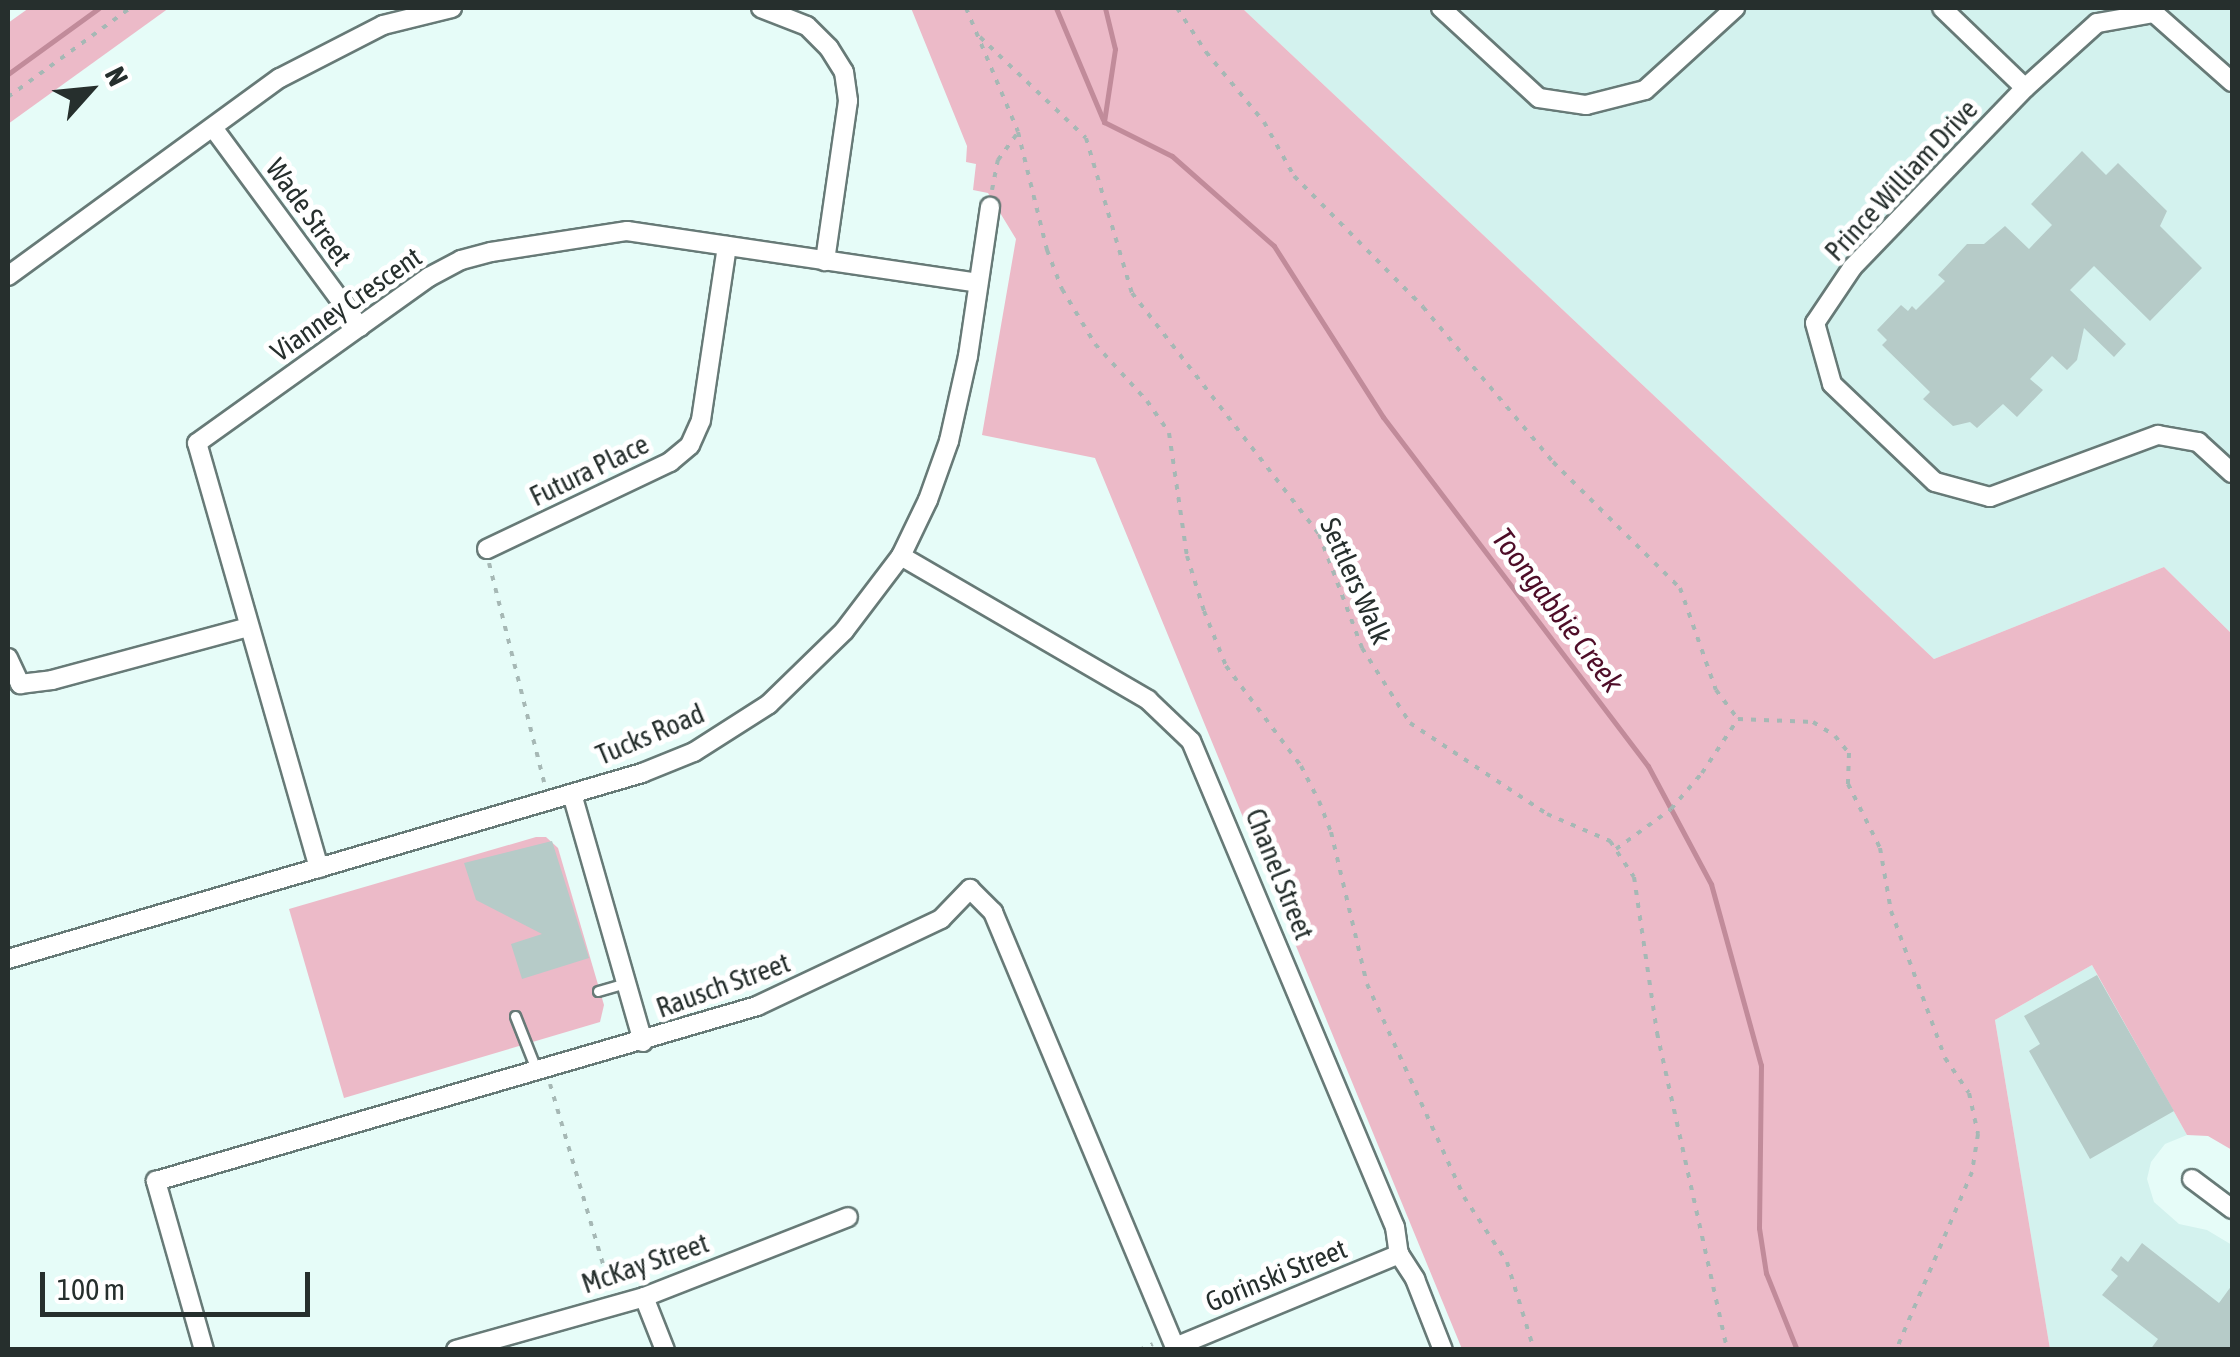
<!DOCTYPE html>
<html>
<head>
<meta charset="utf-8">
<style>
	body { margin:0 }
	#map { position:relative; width:2240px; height:1357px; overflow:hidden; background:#e6fcf8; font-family:"Asap Condensed",sans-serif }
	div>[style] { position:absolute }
	.built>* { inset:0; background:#d3f2ee }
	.green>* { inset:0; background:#ecbac8 }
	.stream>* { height:5px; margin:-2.5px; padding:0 2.5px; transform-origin:2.5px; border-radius:2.5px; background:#c18b9a }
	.building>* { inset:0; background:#b6cbc8 }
	.path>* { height:4px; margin-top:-2px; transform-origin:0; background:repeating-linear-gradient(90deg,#a6b8b5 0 5px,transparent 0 13px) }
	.roads { filter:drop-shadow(2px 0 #677a77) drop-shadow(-2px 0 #677a77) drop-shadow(0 2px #677a77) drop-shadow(0 -2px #677a77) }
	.lane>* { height:9px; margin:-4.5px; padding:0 4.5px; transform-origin:4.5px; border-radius:4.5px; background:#fff }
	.street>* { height:18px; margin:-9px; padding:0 9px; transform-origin:9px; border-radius:9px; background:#fff }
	span { translate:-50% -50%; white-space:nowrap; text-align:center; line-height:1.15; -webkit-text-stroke:10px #fff; paint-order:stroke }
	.street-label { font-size:28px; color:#262f2d }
	.water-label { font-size:30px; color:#4e0d28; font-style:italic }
	.frame { position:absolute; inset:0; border:10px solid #262f2d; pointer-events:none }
	.north { position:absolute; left:40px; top:40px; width:100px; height:100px; -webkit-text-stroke:8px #fff; paint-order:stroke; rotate:63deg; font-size:28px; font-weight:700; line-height:40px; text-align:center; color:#262f2d }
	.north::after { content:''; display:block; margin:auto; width:35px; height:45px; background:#262f2d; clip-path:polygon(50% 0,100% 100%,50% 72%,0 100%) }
	.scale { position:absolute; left:40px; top:1272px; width:270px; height:45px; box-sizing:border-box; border:5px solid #262f2d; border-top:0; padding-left:12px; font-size:30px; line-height:35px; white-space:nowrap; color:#262f2d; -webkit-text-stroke:8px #fff; paint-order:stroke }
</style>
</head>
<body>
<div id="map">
	<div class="built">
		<i style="clip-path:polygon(1242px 8px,2232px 8px,2232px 634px,2164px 567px,1934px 659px)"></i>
		<i style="clip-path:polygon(2092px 965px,2187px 1135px,2165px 1144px,2151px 1162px,2147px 1179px,2154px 1202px,2179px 1224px,2207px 1230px,2232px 1245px,2232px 1349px,2050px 1349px,1995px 1020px)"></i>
	</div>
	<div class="green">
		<i style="clip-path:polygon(29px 8px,169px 8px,8px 124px,8px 23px)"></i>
		<i style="clip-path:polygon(911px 8px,1242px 8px,1934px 659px,2164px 567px,2232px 634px,2232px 1150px,2208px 1136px,2187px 1135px,2092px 965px,1995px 1020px,2050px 1349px,1462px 1349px,1095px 458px,982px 435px,1016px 239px,988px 193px,973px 190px,976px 164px,966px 162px,967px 146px)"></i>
		<i style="clip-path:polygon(536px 837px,546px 837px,558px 848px,604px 1005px,600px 1022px,344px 1098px,289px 909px)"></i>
	</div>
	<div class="stream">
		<i style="left:1056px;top:8px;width:121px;rotate:67.2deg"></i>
		<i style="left:1105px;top:8px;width:42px;rotate:76.3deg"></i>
		<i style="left:1115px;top:49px;width:74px;rotate:98.6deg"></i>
		<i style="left:1104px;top:122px;width:76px;rotate:26.6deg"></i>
		<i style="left:1172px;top:156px;width:136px;rotate:41.4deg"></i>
		<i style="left:1274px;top:246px;width:203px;rotate:57.5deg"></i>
		<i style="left:1383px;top:417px;width:438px;rotate:52.8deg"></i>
		<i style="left:1648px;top:766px;width:134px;rotate:61.9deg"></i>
		<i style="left:1711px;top:884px;width:188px;rotate:74.6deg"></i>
		<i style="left:1761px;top:1065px;width:163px;rotate:90.7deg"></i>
		<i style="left:1759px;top:1228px;width:46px;rotate:81.2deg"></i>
		<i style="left:1766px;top:1273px;width:83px;rotate:68.1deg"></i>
		<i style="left:8px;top:74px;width:112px;rotate:-36deg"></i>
	</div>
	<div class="building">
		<i style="clip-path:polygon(2082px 151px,2106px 175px,2118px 163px,2167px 211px,2160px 226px,2202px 268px,2150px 321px,2094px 266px,2070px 290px,2126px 344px,2114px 357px,2084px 328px,2077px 360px,2067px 370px,2052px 356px,2030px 379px,2043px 390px,2017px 417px,2003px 404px,1977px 428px,1970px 422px,1953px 426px,1923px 399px,1930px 392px,1882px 345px,1887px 340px,1877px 330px,1901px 305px,1908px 311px,1912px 306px,1916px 310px,1945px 281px,1938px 275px,1967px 244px,1984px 244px,2005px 226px,2029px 249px,2052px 225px,2031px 204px)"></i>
		<i style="clip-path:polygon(552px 841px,589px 958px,522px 979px,511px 944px,542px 934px,476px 900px,464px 863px)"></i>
		<i style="clip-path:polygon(2097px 975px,2174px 1111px,2090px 1159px,2029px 1051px,2040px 1044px,2024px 1016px)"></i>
		<i style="clip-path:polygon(2142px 1243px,2219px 1303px,2232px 1285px,2232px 1350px,2150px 1350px,2158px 1339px,2102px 1295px,2118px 1276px,2111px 1270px,2121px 1256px,2128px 1262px)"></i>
	</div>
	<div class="path">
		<i style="left:966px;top:8px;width:134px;rotate:67.2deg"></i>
		<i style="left:1018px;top:132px;width:122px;rotate:76.2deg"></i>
		<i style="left:1047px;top:250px;width:42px;rotate:69deg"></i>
		<i style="left:1062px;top:289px;width:64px;rotate:59deg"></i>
		<i style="left:1095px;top:344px;width:77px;rotate:47.6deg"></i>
		<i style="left:1147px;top:401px;width:39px;rotate:55deg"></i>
		<i style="left:1169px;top:433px;width:124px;rotate:81.7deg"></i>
		<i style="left:1187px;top:556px;width:58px;rotate:72.8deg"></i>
		<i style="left:1204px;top:611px;width:59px;rotate:68.2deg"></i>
		<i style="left:1226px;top:666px;width:125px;rotate:53.1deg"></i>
		<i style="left:1301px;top:766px;width:39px;rotate:63deg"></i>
		<i style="left:1319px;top:801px;width:33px;rotate:69deg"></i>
		<i style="left:1331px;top:832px;width:156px;rotate:76.7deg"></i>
		<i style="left:1367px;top:984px;width:234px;rotate:65.5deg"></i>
		<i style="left:1464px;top:1197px;width:78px;rotate:56.5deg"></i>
		<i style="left:1507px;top:1262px;width:92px;rotate:72.9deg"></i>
		<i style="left:1177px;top:8px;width:53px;rotate:56.6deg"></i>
		<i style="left:1206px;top:52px;width:91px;rotate:50.4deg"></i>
		<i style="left:1264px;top:122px;width:62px;rotate:60.9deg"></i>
		<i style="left:1294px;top:176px;width:184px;rotate:45.4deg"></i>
		<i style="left:1423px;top:307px;width:202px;rotate:50deg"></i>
		<i style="left:1553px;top:462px;width:179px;rotate:44.8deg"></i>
		<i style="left:1680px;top:588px;width:108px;rotate:70.6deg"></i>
		<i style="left:1716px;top:690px;width:36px;rotate:53deg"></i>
		<i style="left:1738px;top:719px;width:75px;rotate:2.3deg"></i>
		<i style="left:1813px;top:722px;width:26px;rotate:32deg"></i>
		<i style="left:1835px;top:736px;width:22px;rotate:51deg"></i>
		<i style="left:1849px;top:753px;width:31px;rotate:92deg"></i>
		<i style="left:1848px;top:784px;width:72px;rotate:63.4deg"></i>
		<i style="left:1880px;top:848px;width:64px;rotate:80.1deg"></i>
		<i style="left:1891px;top:911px;width:157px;rotate:69.8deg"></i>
		<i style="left:1945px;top:1058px;width:42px;rotate:55.6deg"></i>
		<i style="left:1969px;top:1093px;width:42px;rotate:77.6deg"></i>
		<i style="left:1978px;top:1134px;width:38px;rotate:99deg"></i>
		<i style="left:1972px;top:1172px;width:194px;rotate:113.1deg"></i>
		<i style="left:980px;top:37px;width:146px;rotate:43.6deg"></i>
		<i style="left:1086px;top:138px;width:162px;rotate:73.5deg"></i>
		<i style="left:1132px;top:293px;width:305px;rotate:52.2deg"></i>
		<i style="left:1319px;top:534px;width:122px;rotate:69.3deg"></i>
		<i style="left:1362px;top:648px;width:89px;rotate:57.4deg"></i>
		<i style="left:1410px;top:723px;width:164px;rotate:33.6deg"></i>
		<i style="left:1547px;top:814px;width:69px;rotate:23.2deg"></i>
		<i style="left:1610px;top:841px;width:43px;rotate:56.3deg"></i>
		<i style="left:1634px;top:877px;width:158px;rotate:81.6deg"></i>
		<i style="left:1657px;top:1033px;width:325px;rotate:77.5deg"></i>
		<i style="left:8px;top:97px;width:151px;rotate:-36.1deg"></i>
		<i style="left:992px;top:190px;width:31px;rotate:-79deg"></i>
		<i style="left:998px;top:160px;width:34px;rotate:-54deg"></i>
		<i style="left:489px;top:563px;width:226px;rotate:75.9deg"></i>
		<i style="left:1616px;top:849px;width:68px;rotate:-36deg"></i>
		<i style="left:1671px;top:809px;width:48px;rotate:-49.3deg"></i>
		<i style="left:1702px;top:773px;width:65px;rotate:-56.3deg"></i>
		<i style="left:550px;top:1084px;width:216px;rotate:73.6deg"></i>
		<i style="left:1139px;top:1350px;width:15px;rotate:-23deg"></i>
	</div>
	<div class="roads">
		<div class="lane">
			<i style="left:598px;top:991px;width:29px;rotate:-16deg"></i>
			<i style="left:515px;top:1016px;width:57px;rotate:68.4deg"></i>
		</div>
		<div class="street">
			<i style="left:761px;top:8px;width:49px;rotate:21.4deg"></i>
			<i style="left:807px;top:26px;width:31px;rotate:45deg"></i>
			<i style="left:829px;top:48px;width:28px;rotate:58deg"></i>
			<i style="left:844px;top:72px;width:29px;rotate:82deg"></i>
			<i style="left:848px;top:101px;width:162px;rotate:98.2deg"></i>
			<i style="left:1441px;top:8px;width:133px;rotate:42.6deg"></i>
			<i style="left:1539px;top:98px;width:48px;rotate:8.5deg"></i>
			<i style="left:1586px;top:105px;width:61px;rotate:-14.3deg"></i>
			<i style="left:1645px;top:90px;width:122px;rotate:-42.3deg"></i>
			<i style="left:1942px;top:8px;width:115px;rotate:43.9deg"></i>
			<i style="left:2232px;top:82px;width:104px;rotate:-138.5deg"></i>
			<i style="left:2154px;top:13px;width:58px;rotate:170deg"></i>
			<i style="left:2097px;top:23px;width:97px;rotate:137.9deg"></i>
			<i style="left:2025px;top:88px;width:250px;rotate:133.9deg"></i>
			<i style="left:1852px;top:268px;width:66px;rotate:123.9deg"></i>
			<i style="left:1815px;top:323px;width:63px;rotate:74.4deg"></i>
			<i style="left:1832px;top:384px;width:142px;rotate:43.6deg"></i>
			<i style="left:1935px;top:482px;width:57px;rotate:15.3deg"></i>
			<i style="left:1990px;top:497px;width:179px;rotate:-20.3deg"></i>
			<i style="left:2158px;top:435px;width:41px;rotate:9.9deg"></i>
			<i style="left:2198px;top:442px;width:46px;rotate:42.4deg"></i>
			<i style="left:214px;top:129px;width:246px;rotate:53.6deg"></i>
			<i style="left:8px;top:276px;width:336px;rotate:-36.1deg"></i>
			<i style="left:280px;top:78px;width:116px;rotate:-27.2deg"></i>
			<i style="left:383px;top:25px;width:71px;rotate:-13.8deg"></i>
			<i style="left:487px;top:549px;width:203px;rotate:-25.4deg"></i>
			<i style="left:670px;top:462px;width:26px;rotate:-40deg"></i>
			<i style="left:690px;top:445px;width:27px;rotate:-66deg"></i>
			<i style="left:701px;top:420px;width:176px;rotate:-81.5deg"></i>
			<i style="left:901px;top:556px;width:286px;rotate:30.2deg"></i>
			<i style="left:1148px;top:700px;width:59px;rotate:43.6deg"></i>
			<i style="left:1191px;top:741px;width:527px;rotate:67.23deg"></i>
			<i style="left:1395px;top:1227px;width:27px;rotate:82deg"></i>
			<i style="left:1399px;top:1254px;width:30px;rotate:57deg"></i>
			<i style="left:1415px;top:1279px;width:76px;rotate:68.5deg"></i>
			<i style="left:8px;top:658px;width:29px;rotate:65deg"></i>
			<i style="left:20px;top:684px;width:32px;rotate:-7deg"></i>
			<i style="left:52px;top:680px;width:204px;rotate:-15.1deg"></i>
			<i style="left:572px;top:794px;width:258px;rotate:74deg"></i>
			<i style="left:319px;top:868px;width:442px;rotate:-106deg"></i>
			<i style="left:197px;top:443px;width:285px;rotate:-35.6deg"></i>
			<i style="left:429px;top:277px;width:36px;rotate:-28deg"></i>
			<i style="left:461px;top:260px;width:31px;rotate:-15deg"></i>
			<i style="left:491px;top:252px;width:138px;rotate:-8.8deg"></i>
			<i style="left:627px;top:231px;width:355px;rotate:8.4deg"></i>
			<i style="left:8px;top:959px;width:661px;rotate:-16.35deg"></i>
			<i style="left:642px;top:773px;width:56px;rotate:-22deg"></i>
			<i style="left:694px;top:752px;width:89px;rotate:-32.6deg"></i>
			<i style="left:769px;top:704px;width:105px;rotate:-44.2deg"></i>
			<i style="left:844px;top:631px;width:94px;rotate:-52.8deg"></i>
			<i style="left:901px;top:556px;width:62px;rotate:-64.3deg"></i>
			<i style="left:928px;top:500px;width:63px;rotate:-70.4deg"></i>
			<i style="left:949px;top:441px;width:87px;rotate:-77.4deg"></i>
			<i style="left:968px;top:356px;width:151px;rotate:-81.6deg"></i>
			<i style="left:2192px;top:1179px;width:50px;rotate:36.9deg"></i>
			<i style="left:644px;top:1297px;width:57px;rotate:68.4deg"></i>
			<i style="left:1175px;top:1347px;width:243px;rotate:-22.5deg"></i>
			<i style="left:204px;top:1350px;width:176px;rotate:-105.9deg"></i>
			<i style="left:156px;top:1181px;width:626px;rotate:-16.23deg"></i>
			<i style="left:757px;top:1006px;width:204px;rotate:-25.3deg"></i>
			<i style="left:941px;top:919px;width:42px;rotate:-46deg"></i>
			<i style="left:970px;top:889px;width:33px;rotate:45deg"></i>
			<i style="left:993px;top:912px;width:475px;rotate:67.3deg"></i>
			<i style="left:456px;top:1350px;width:195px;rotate:-15.7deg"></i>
			<i style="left:644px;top:1297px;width:219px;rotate:-21.4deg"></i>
		</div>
	</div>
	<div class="street-label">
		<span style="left:1901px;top:180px;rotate:-47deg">Prince William Drive</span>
		<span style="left:309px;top:212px;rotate:54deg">Wade Street</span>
		<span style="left:346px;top:304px;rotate:-35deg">Vianney Crescent</span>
		<span style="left:589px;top:470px;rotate:-26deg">Futura Place</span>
		<span style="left:1356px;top:581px;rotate:66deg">Settlers Walk</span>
		<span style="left:650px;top:734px;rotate:-23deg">Tucks Road</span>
		<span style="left:1280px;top:874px;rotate:68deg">Chanel Street</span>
		<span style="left:723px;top:985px;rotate:-20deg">Rausch Street</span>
		<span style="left:645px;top:1263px;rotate:-19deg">McKay Street</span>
		<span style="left:1276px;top:1275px;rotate:-22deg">Gorinski Street</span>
	</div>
	<div class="water-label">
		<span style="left:1558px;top:610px;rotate:53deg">Toongabbie Creek</span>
	</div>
	<div class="frame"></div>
	<div class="north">N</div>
	<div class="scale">100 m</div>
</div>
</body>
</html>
